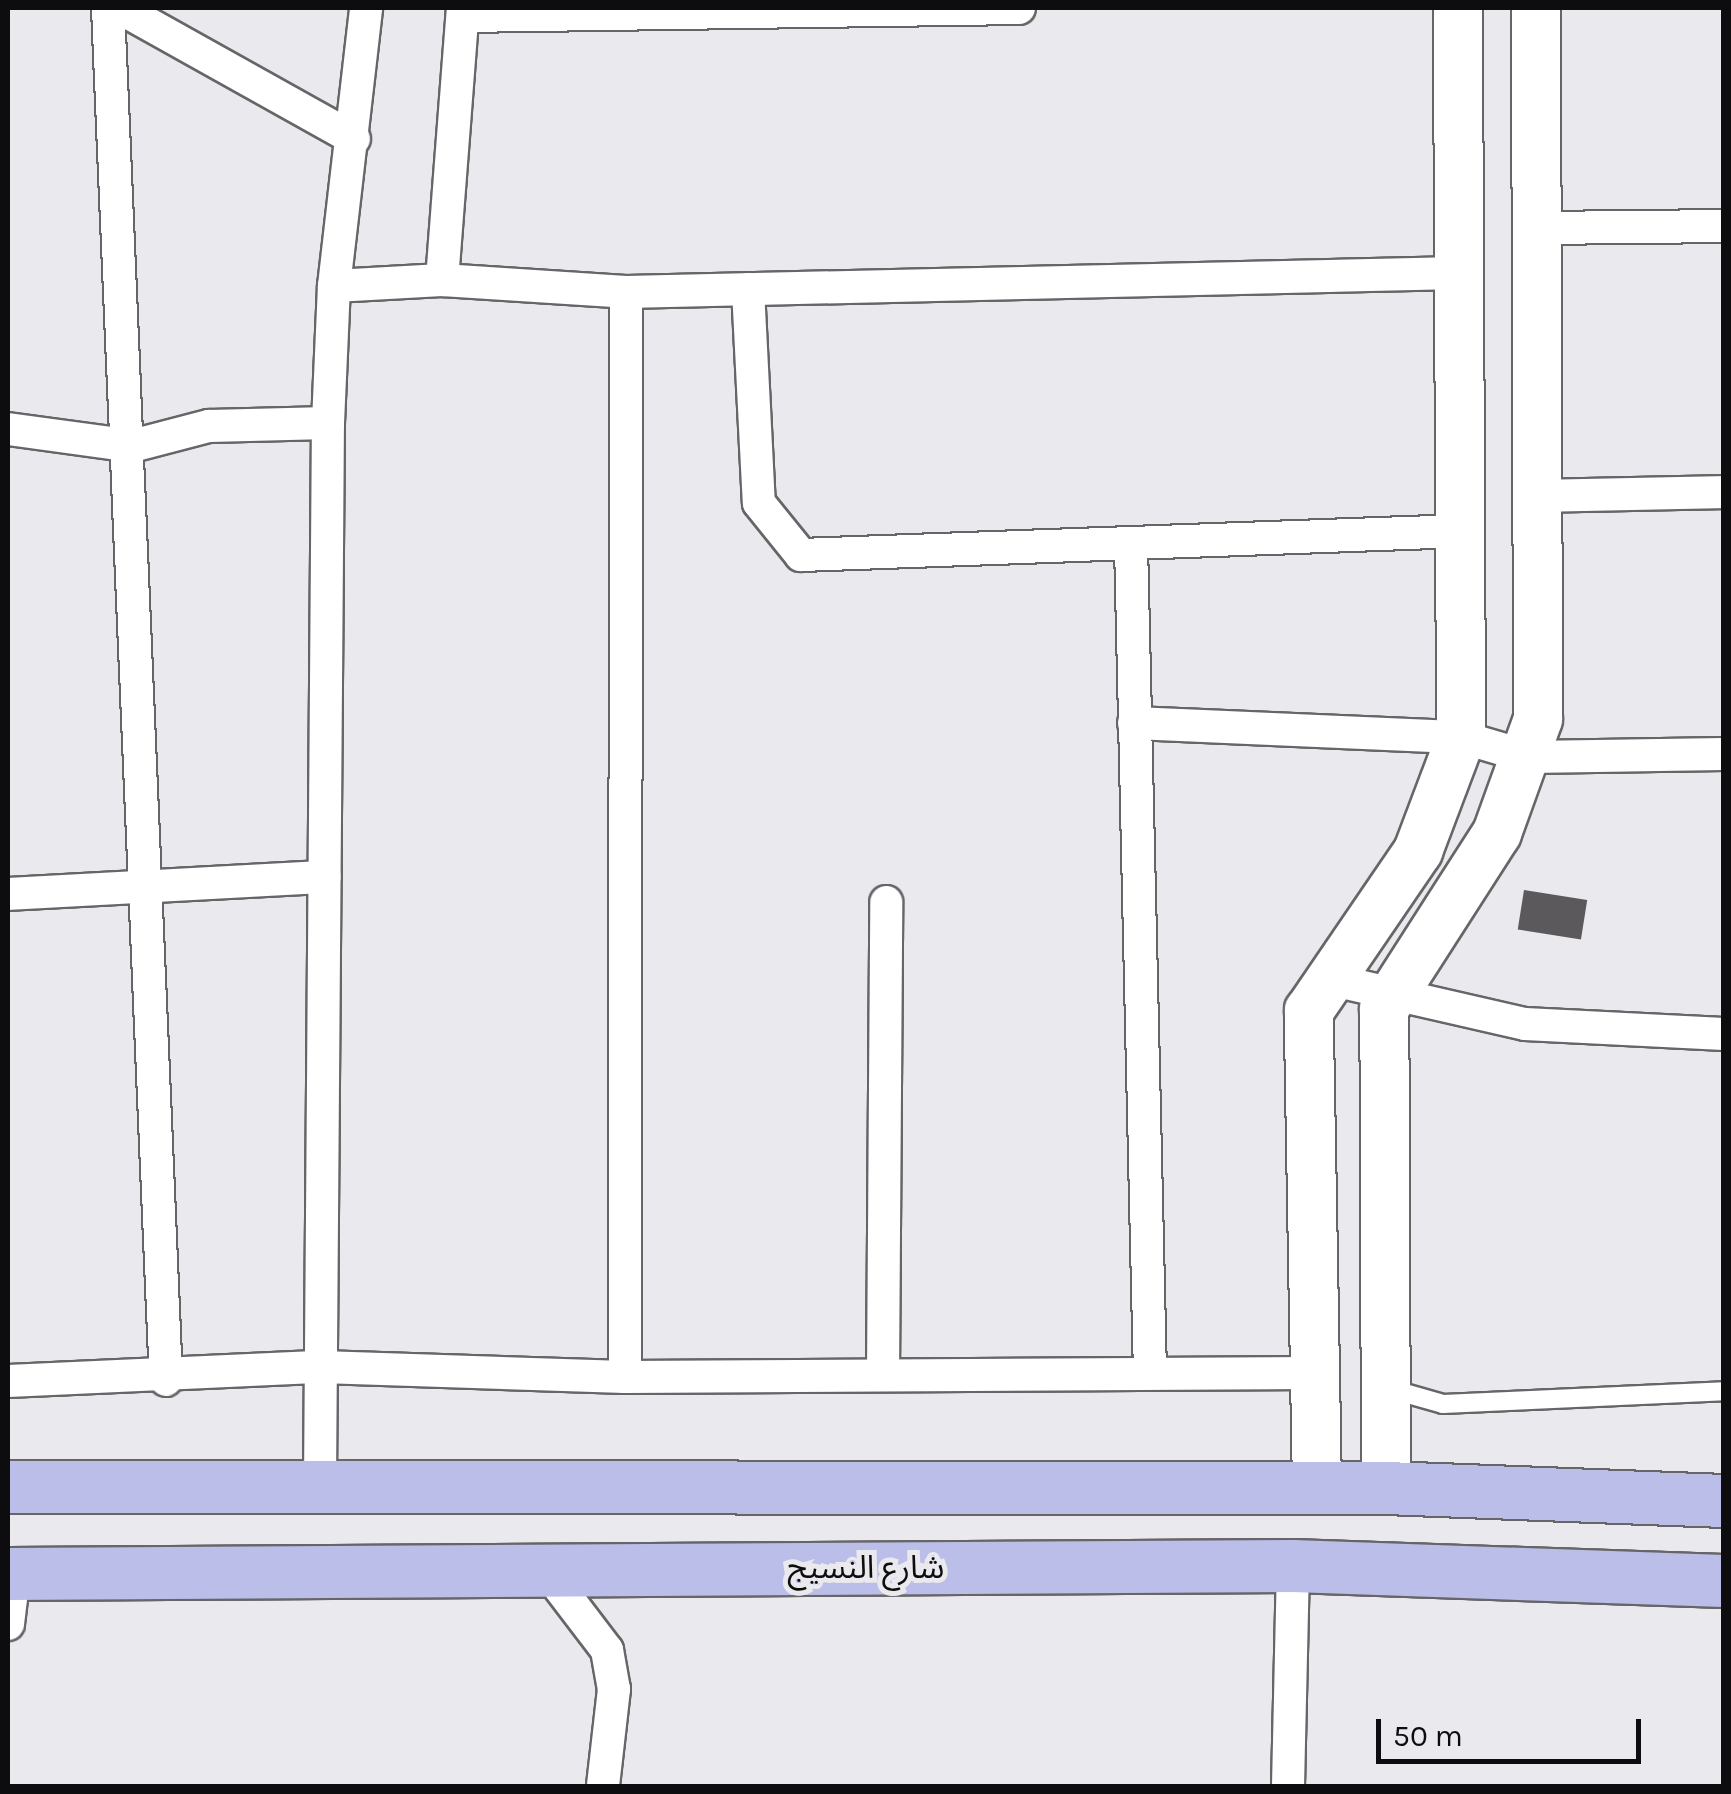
<!DOCTYPE html>
<html>
<head>
<meta charset="utf-8">
<style>
	body { margin:0 }
	#map { position:relative; width:1731px; height:1794px; overflow:hidden; background:#eae9ed; font-family:Karla,"Noto Sans Arabic",sans-serif }
	div>[style] { position:absolute }
	.building>* { inset:0; background:#5c595c; transform-origin:0 0 }
	.roads { filter:drop-shadow(2px 0 #666568) drop-shadow(-2px 0 #666568) drop-shadow(0 2px #666568) drop-shadow(0 -2px #666568) }
	.lane>* { height:18px; margin:-9px; padding:0 9px; transform-origin:9px; border-radius:9px; background:#fff }
	.street>* { height:32px; margin:-16px; padding:0 16px; transform-origin:16px; border-radius:16px; background:#fff }
	.secondary>* { height:48px; margin:-24px; padding:0 24px; transform-origin:24px; border-radius:24px; background:#fff }
	.primary>* { height:52px; margin:-26px; padding:0 26px; transform-origin:26px; border-radius:26px; background:#bbbee8 }
	span { translate:-50% -50%; white-space:nowrap; text-align:center; line-height:1.15; -webkit-text-stroke:10px #eae9ed; paint-order:stroke }
	.street-label { font-size:32px; color:#0d0c0e }
	.frame { position:absolute; inset:0; border:10px solid #0d0c0e; pointer-events:none }
	.scale { position:absolute; left:1376px; top:1719px; width:265px; height:45px; box-sizing:border-box; border:5px solid #0d0c0e; border-top:0; padding-left:12px; font-size:30px; line-height:35px; white-space:nowrap; color:#0d0c0e; -webkit-text-stroke:8px #eae9ed; paint-order:stroke }
</style>
</head>
<body>
<div id="map">
	<div class="building">
		<i style="left:1524px;top:890px;width:64px;height:40px;rotate:9deg"></i>
	</div>
	<div class="roads">
		<div class="lane">
			<i style="left:1387px;top:1388px;width:58px;rotate:15.9deg"></i>
			<i style="left:1443px;top:1404px;width:281px;rotate:-2.6deg"></i>
		</div>
		<div class="street">
			<i style="left:108px;top:8px;width:1373px;rotate:87.58deg"></i>
			<i style="left:120px;top:8px;width:268px;rotate:29.2deg"></i>
			<i style="left:463px;top:16px;width:556px;rotate:-0.82deg"></i>
			<i style="left:1538px;top:228px;width:186px;rotate:-0.6deg"></i>
			<i style="left:442px;top:280px;width:273px;rotate:-85.6deg"></i>
			<i style="left:334px;top:286px;width:108px;rotate:-3.2deg"></i>
			<i style="left:442px;top:280px;width:184px;rotate:3.7deg"></i>
			<i style="left:626px;top:292px;width:833px;rotate:-1.31deg"></i>
			<i style="left:748px;top:289px;width:214px;rotate:87.1deg"></i>
			<i style="left:759px;top:503px;width:67px;rotate:51.1deg"></i>
			<i style="left:801px;top:555px;width:661px;rotate:-2.08deg"></i>
			<i style="left:8px;top:429px;width:125px;rotate:7.8deg"></i>
			<i style="left:132px;top:446px;width:80px;rotate:-14.6deg"></i>
			<i style="left:209px;top:426px;width:119px;rotate:-1.4deg"></i>
			<i style="left:1540px;top:496px;width:184px;rotate:-1.2deg"></i>
			<i style="left:1131px;top:544px;width:829px;rotate:88.69deg"></i>
			<i style="left:1134px;top:723px;width:327px;rotate:2.5deg"></i>
			<i style="left:1461px;top:737px;width:71px;rotate:16.4deg"></i>
			<i style="left:1529px;top:757px;width:195px;rotate:-0.9deg"></i>
			<i style="left:8px;top:894px;width:317px;rotate:-3.1deg"></i>
			<i style="left:1324px;top:978px;width:206px;rotate:12.9deg"></i>
			<i style="left:1525px;top:1024px;width:199px;rotate:2.9deg"></i>
			<i style="left:883px;top:1375px;width:473px;rotate:-89.6deg"></i>
			<i style="left:625px;top:1377px;width:1085px;rotate:-89.95deg"></i>
			<i style="left:8px;top:1381px;width:313px;rotate:-2.6deg"></i>
			<i style="left:321px;top:1367px;width:304px;rotate:1.9deg"></i>
			<i style="left:625px;top:1377px;width:689px;rotate:-0.33deg"></i>
			<i style="left:320px;top:1483px;width:1060px;rotate:-89.57deg"></i>
			<i style="left:328px;top:423px;width:137px;rotate:-87.5deg"></i>
			<i style="left:334px;top:286px;width:280px;rotate:-83.4deg"></i>
			<i style="left:546px;top:1570px;width:101px;rotate:52.7deg"></i>
			<i style="left:607px;top:1650px;width:40px;rotate:80deg"></i>
			<i style="left:614px;top:1689px;width:98px;rotate:96.5deg"></i>
			<i style="left:8px;top:1624px;width:50px;rotate:-83.2deg"></i>
			<i style="left:1288px;top:1786px;width:220px;rotate:-88.7deg"></i>
		</div>
		<div class="secondary">
			<i style="left:1317px;top:1488px;width:477px;rotate:-91deg"></i>
			<i style="left:1309px;top:1011px;width:194px;rotate:-55.7deg"></i>
			<i style="left:1418px;top:851px;width:122px;rotate:-69.3deg"></i>
			<i style="left:1461px;top:737px;width:729px;rotate:-90.24deg"></i>
			<i style="left:1386px;top:1488px;width:479px;rotate:-90.2deg"></i>
			<i style="left:1384px;top:1009px;width:209px;rotate:-57.3deg"></i>
			<i style="left:1497px;top:833px;width:121px;rotate:-70.2deg"></i>
			<i style="left:1538px;top:719px;width:711px;rotate:-90.16deg"></i>
		</div>
		<div class="primary">
			<i style="left:8px;top:1487px;width:1378px;rotate:0.04deg"></i>
			<i style="left:1386px;top:1488px;width:338px;rotate:2.2deg"></i>
			<i style="left:8px;top:1574px;width:1285px;rotate:-0.36deg"></i>
			<i style="left:1293px;top:1566px;width:431px;rotate:2deg"></i>
		</div>
	</div>
	<div class="street-label">
		<span style="left:866px;top:1568px">شارع النسيج</span>
	</div>
	<div class="frame"></div>
	<div class="scale">50 m</div>
</div>
</body>
</html>
